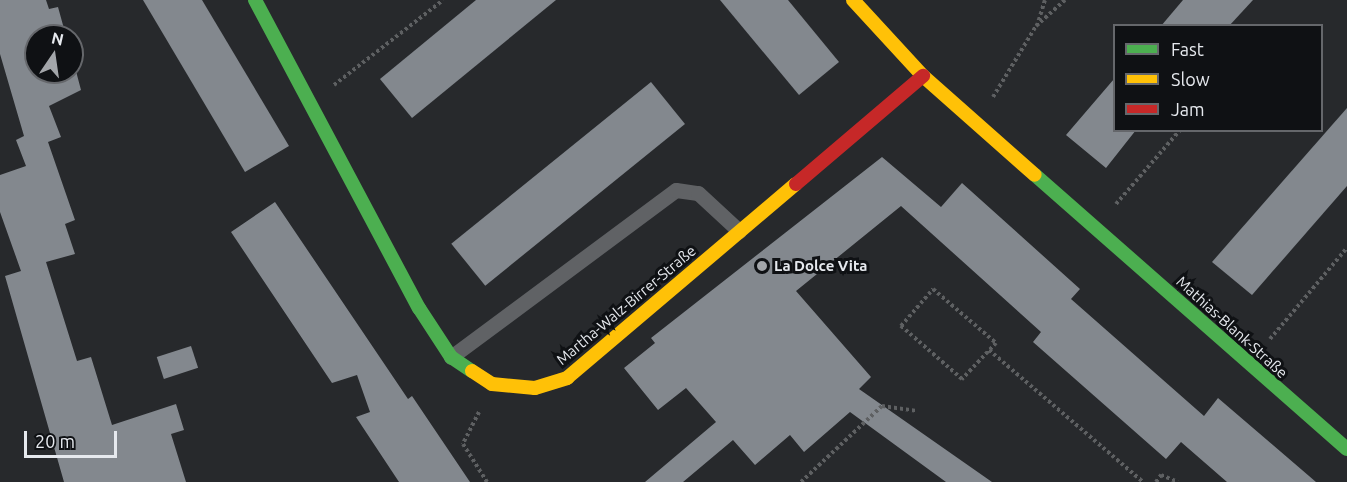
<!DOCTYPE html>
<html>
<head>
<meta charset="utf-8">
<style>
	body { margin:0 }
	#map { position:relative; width:1347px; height:482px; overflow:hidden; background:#27292c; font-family:Ubuntu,sans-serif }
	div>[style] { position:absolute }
	.building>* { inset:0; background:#83888e; transform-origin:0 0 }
	.path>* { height:4px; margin-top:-2px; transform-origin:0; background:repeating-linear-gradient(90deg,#5e6062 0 3px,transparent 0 6px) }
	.lane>* { height:15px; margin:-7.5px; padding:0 7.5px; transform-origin:7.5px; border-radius:7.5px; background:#606265 }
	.fast>* { height:14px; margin:-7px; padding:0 7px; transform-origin:7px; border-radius:7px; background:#4caf50 }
	.slow>* { height:14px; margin:-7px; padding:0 7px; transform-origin:7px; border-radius:7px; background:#ffc107 }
	.jam>* { height:14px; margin:-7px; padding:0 7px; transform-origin:7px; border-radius:7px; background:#c62828 }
	.dots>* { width:16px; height:16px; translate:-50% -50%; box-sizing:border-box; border:3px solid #0f1114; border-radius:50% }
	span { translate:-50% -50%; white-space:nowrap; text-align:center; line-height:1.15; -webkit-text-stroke:6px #0f1114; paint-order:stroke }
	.poi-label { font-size:15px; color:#e6e9ee; font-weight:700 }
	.left { translate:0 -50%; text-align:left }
	.street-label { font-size:15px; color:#e6e9ee }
	.legend { position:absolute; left:1113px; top:24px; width:210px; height:108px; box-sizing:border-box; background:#0f1114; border:2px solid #65676b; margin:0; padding:8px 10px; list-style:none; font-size:18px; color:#e6e9ee }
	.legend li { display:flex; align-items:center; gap:12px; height:30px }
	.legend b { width:30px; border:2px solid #65676b }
	.north { position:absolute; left:24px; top:24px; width:60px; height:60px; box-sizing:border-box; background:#0f1114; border:2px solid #65676b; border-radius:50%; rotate:13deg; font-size:16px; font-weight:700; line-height:24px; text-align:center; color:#e6e9ee }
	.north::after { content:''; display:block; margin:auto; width:21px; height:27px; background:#a3a6aa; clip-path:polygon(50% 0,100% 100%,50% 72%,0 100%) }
	.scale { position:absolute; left:24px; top:431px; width:93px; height:27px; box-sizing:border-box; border:3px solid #e6e9ee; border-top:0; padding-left:8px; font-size:18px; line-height:21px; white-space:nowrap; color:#e6e9ee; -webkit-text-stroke:4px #0f1114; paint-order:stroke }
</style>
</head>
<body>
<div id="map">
	<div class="building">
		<i style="clip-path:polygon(0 0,46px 0,49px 9px,58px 7px,66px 36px,36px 36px,36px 72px,72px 72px,72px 56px,81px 90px,49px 106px,61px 137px,48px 142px,75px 220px,65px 224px,75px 254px,46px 262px,77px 361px,91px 357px,112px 425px,176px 404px,184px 430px,171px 434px,186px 482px,64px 482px,5px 276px,21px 271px,0 212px,0 175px,26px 166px,16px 140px,24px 136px,0 54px)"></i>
		<i style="clip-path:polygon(143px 0,202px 0,289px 146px,245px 172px)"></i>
		<i style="clip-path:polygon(476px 0,556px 0,412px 118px,380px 79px)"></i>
		<i style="clip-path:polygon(720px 0,788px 0,839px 62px,799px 95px)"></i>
		<i style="clip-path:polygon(1183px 0,1253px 0,1229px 26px,1161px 26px)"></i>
		<i style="clip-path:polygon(1114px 79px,1114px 130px,1136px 130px,1106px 168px,1066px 135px)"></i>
		<i style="left:651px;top:82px;width:54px;height:257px;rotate:51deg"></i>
		<i style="clip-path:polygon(1347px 108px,1347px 186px,1252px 295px,1212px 262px)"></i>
		<i style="clip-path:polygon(882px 157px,941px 207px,962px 183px,1080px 289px,1071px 299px,1204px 416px,1218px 398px,1316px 482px,1227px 482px,1181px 442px,1166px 459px,1033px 342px,1041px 332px,901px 206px,796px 291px,871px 377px,859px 389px,992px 482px,946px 482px,850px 412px,804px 452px,790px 435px,755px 465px,733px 440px,683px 482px,645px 482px,716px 422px,686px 388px,658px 410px,624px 368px,655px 343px,651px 338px)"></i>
		<i style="clip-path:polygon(275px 202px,408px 399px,412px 396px,470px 482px,399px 482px,356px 417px,370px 412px,357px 375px,332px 383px,231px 232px)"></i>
		<i style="left:191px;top:346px;width:23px;height:36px;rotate:72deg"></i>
	</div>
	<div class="path">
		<i style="left:1037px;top:26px;width:27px;rotate:-73deg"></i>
		<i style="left:334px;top:85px;width:138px;rotate:-37.9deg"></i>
		<i style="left:993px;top:97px;width:83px;rotate:-58.8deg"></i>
		<i style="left:1036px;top:26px;width:39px;rotate:-42deg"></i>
		<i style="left:1116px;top:204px;width:98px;rotate:-49.1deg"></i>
		<i style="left:933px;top:289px;width:83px;rotate:40.6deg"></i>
		<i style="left:996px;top:343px;width:50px;rotate:133.4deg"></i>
		<i style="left:962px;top:379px;width:81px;rotate:-139deg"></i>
		<i style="left:901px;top:326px;width:49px;rotate:-49.1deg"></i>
		<i style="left:1270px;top:339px;width:119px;rotate:-49.8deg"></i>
		<i style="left:989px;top:350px;width:203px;rotate:40.6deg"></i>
		<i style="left:479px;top:412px;width:36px;rotate:117deg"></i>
		<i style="left:463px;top:444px;width:45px;rotate:57.7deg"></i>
		<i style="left:801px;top:482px;width:111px;rotate:-43.2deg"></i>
		<i style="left:882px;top:406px;width:35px;rotate:8deg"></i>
		<i style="left:1156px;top:482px;width:9px;rotate:-54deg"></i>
		<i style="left:1161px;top:475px;width:18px;rotate:22deg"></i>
	</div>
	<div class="lane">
		<i style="left:451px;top:357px;width:280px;rotate:-36.6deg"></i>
		<i style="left:676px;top:190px;width:22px;rotate:8deg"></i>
		<i style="left:698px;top:193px;width:56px;rotate:42.8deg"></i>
	</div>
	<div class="fast">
		<i style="left:255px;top:0;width:349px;rotate:62deg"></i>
		<i style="left:419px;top:308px;width:59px;rotate:56.9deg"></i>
		<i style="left:451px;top:357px;width:25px;rotate:34deg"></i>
		<i style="left:1035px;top:175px;width:415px;rotate:41.3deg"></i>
	</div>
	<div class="slow">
		<i style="left:853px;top:0;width:103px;rotate:47.4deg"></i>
		<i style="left:923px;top:76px;width:149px;rotate:41.5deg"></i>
		<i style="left:472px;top:371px;width:24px;rotate:33deg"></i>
		<i style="left:492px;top:384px;width:43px;rotate:5.3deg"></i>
		<i style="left:535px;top:388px;width:34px;rotate:-17deg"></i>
		<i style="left:567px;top:378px;width:300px;rotate:-40.3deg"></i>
	</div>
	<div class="jam">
		<i style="left:796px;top:184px;width:167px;rotate:-40.4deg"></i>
	</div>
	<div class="dots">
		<i style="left:762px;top:266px;background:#a3a6aa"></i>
	</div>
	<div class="poi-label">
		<span class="left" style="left:774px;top:266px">La Dolce Vita</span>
	</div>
	<div class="street-label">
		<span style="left:626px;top:305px;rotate:-40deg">Martha-Walz-Birrer-Straße</span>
		<span style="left:1232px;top:327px;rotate:42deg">Mathias-Blank-Straße</span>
	</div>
	<ul class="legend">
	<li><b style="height:8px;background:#4caf50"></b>Fast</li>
	<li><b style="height:8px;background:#ffc107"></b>Slow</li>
	<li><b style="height:8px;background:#c62828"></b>Jam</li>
	</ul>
	<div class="north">N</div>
	<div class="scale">20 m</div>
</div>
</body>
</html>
